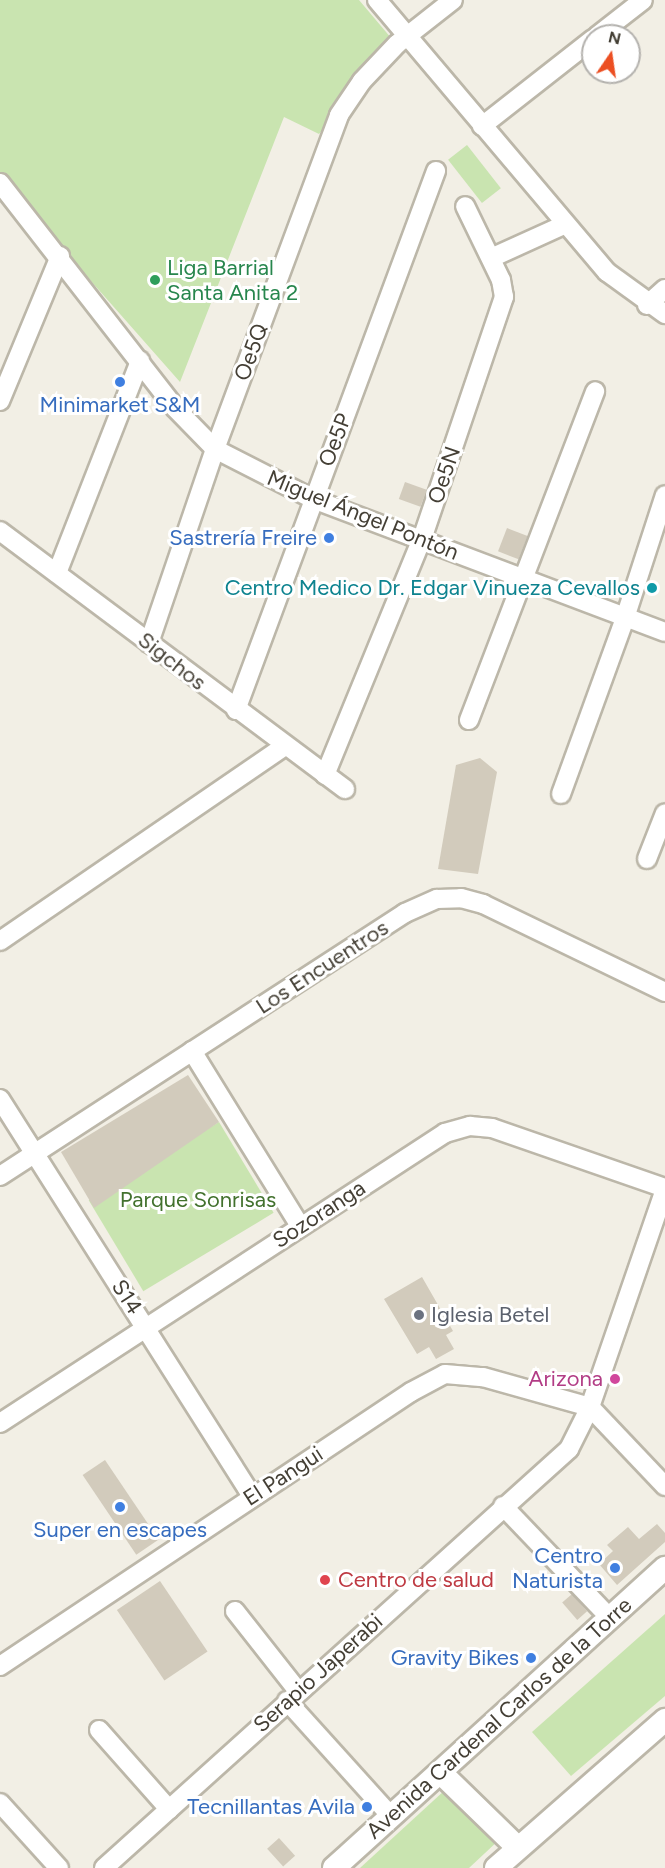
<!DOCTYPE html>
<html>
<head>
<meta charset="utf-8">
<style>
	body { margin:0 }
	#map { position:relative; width:665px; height:1868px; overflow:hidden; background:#f2efe5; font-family:Figtree,sans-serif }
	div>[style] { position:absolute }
	.green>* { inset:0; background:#c9e4b0; transform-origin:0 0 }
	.building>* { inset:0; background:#d2cbbc; transform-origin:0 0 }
	.roads { filter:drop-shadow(2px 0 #bcb7a9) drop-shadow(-2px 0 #bcb7a9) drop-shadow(0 2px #bcb7a9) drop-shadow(0 -2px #bcb7a9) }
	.minor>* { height:18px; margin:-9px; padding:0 9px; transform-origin:9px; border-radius:9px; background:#fff }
	.tertiary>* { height:22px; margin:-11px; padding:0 11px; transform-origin:11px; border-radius:11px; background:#fff }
	.dots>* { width:16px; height:16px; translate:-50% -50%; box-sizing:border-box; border:3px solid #fff; border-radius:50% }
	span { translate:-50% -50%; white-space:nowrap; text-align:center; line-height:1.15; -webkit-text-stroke:6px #fff; paint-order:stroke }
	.leisure-label { font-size:22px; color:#27864d }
	.left { translate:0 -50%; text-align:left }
	.street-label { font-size:22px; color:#443f35 }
	.shop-label { font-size:22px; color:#366cbe }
	.right { translate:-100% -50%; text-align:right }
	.culture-label { font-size:22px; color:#0d838f }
	.park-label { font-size:22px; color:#42712d }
	.worship-label { font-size:22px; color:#5b616d }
	.hotel-label { font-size:22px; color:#b23c85 }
	.health-label { font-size:22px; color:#be3a42 }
	.north { position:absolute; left:581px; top:24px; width:60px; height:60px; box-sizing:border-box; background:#fff; border:2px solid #b4b2ae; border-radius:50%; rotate:13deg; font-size:16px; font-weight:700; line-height:24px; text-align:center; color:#443f35 }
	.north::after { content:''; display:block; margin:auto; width:21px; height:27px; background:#ec4f22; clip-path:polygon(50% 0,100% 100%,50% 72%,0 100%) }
</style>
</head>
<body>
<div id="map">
	<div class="green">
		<i style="clip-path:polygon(0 0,359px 0,397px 45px,319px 134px,284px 117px,180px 382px,0 178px)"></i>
		<i style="left:467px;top:145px;width:55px;height:24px;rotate:52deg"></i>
		<i style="left:219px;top:1122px;width:106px;height:152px;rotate:59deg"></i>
		<i style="clip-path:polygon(665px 1614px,665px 1696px,571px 1776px,532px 1732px)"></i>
		<i style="clip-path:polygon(445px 1790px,500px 1839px,469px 1868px,360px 1868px)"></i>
	</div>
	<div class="building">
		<i style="left:405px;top:482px;width:23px;height:18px;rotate:20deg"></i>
		<i style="left:507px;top:528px;width:22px;height:25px;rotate:21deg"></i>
		<i style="clip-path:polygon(480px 758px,497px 772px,478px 874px,438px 869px,456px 765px)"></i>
		<i style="clip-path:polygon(188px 1075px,219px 1122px,94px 1208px,61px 1152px)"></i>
		<i style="clip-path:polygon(422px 1277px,453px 1331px,446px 1335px,454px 1349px,436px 1359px,429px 1347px,417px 1354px,384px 1299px)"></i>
		<i style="left:105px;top:1460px;width:96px;height:27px;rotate:56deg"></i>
		<i style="clip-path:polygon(657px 1524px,665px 1533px,665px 1542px,617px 1585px,599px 1564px,613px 1551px,607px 1545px,628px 1527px,639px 1539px)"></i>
		<i style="left:160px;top:1581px;width:85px;height:52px;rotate:56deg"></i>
		<i style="left:572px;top:1594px;width:23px;height:13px;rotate:49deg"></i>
		<i style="left:279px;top:1838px;width:24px;height:16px;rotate:48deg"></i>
	</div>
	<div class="roads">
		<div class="minor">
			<i style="left:377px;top:0;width:356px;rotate:49.8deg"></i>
			<i style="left:607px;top:272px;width:72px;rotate:35.9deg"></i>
			<i style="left:597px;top:36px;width:58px;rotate:-38deg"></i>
			<i style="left:482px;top:126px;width:141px;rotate:-38.1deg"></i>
			<i style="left:0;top:183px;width:285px;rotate:52.1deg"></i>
			<i style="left:175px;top:408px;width:57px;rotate:45.7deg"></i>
			<i style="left:215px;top:449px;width:110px;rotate:27deg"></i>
			<i style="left:313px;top:499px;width:376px;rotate:20.7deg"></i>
			<i style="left:491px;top:258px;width:82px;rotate:-24.4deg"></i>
			<i style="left:647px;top:305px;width:24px;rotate:-42deg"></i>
			<i style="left:0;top:401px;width:157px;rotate:-67.5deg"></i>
			<i style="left:0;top:531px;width:431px;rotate:36.8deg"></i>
			<i style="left:57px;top:573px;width:228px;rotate:-68.6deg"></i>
			<i style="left:149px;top:643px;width:205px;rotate:-71.2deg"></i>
			<i style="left:215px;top:449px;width:356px;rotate:-69.6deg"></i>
			<i style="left:339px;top:115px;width:41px;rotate:-55.9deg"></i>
			<i style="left:362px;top:81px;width:51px;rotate:-46.6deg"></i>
			<i style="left:397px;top:44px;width:71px;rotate:-38.2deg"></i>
			<i style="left:236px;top:710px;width:575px;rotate:-69.64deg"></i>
			<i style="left:469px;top:720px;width:352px;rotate:-69deg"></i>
			<i style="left:325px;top:775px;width:255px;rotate:-67.7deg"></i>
			<i style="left:422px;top:539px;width:256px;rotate:-71.3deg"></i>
			<i style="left:504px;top:297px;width:17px;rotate:-100deg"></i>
			<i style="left:501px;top:280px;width:82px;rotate:-115.9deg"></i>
			<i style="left:561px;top:794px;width:187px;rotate:-70deg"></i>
			<i style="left:625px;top:618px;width:129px;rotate:-72deg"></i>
			<i style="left:647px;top:859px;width:49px;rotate:-68.6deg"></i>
			<i style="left:0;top:941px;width:345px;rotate:-34.4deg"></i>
			<i style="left:192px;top:1051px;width:206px;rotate:58.3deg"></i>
			<i style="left:0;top:1099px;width:470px;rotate:57.6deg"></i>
			<i style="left:0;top:1176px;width:483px;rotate:-33deg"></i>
			<i style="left:405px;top:913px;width:35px;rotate:-24deg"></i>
			<i style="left:437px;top:899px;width:24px;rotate:-2deg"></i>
			<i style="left:461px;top:898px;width:23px;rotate:15deg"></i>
			<i style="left:483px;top:904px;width:202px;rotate:25.8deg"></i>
			<i style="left:0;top:1423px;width:531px;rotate:-33.09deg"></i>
			<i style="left:445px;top:1133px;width:26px;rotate:-16deg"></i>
			<i style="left:470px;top:1126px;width:22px;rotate:5deg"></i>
			<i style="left:492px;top:1128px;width:183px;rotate:19.1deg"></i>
			<i style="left:503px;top:1506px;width:153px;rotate:46.3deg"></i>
			<i style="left:235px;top:1611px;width:102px;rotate:51.8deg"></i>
			<i style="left:0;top:1666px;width:494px;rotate:-33.7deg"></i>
			<i style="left:411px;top:1392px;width:38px;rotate:-28deg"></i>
			<i style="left:445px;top:1374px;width:38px;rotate:5deg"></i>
			<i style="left:483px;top:1377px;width:111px;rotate:15.7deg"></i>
			<i style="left:590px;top:1407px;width:109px;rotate:46.5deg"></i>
			<i style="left:287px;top:1701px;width:155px;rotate:47.9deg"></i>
			<i style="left:99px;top:1730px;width:106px;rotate:48.5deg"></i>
			<i style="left:0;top:1803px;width:88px;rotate:47.8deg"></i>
			<i style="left:104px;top:1868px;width:626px;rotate:-42.02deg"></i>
			<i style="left:569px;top:1449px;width:47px;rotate:-63.4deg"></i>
			<i style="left:590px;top:1407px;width:231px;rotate:-71deg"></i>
		</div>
		<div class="tertiary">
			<i style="left:441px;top:1773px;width:106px;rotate:44.2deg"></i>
			<i style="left:334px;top:1868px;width:447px;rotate:-42.2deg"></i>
			<i style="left:496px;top:1868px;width:225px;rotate:-41.2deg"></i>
		</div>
	</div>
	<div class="dots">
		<i style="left:155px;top:280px;background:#2e9e5b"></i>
		<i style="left:120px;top:382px;background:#3f7fe0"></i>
		<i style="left:329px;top:538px;background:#3f7fe0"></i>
		<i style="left:652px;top:588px;background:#0f9aa8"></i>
		<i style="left:419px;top:1315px;background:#6b7280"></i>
		<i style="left:615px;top:1379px;background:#d1479c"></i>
		<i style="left:120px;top:1507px;background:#3f7fe0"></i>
		<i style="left:615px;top:1568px;background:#3f7fe0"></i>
		<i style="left:325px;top:1580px;background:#e0444e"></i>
		<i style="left:531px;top:1658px;background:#3f7fe0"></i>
		<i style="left:367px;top:1807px;background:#3f7fe0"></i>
	</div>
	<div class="leisure-label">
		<span class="left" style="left:167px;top:280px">Liga Barrial<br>Santa Anita 2</span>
	</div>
	<div class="street-label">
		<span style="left:251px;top:352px;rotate:-70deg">Oe5Q</span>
		<span style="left:335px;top:440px;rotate:-69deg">Oe5P</span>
		<span style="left:444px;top:475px;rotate:-71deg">Oe5N</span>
		<span style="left:363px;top:515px;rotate:22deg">Miguel Ángel Pontón</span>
		<span style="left:172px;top:661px;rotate:38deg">Sigchos</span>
		<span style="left:322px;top:967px;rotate:-33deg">Los Encuentros</span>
		<span style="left:319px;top:1214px;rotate:-33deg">Sozoranga</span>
		<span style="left:127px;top:1297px;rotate:57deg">S14</span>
		<span style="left:283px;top:1476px;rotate:-33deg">El Pangui</span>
		<span style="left:318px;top:1673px;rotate:-42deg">Serapio Japerabi</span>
		<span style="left:499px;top:1718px;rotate:-42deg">Avenida Cardenal Carlos de la Torre</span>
	</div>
	<div class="shop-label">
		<span style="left:120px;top:405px">Minimarket S&amp;M</span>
		<span class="right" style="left:317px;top:538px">Sastrería Freire</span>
		<span style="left:120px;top:1530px">Super en escapes</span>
		<span class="right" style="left:603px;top:1568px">Centro<br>Naturista</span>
		<span class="right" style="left:519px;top:1658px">Gravity Bikes</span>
		<span class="right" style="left:355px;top:1807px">Tecnillantas Avila</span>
	</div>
	<div class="culture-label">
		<span class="right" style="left:640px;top:588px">Centro Medico Dr. Edgar Vinueza Cevallos</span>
	</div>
	<div class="park-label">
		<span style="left:198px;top:1200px">Parque Sonrisas</span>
	</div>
	<div class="worship-label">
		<span class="left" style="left:431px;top:1315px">Iglesia Betel</span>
	</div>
	<div class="hotel-label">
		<span class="right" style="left:603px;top:1379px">Arizona</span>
	</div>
	<div class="health-label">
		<span class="left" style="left:338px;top:1580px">Centro de salud</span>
	</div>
	<div class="north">N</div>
</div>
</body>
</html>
